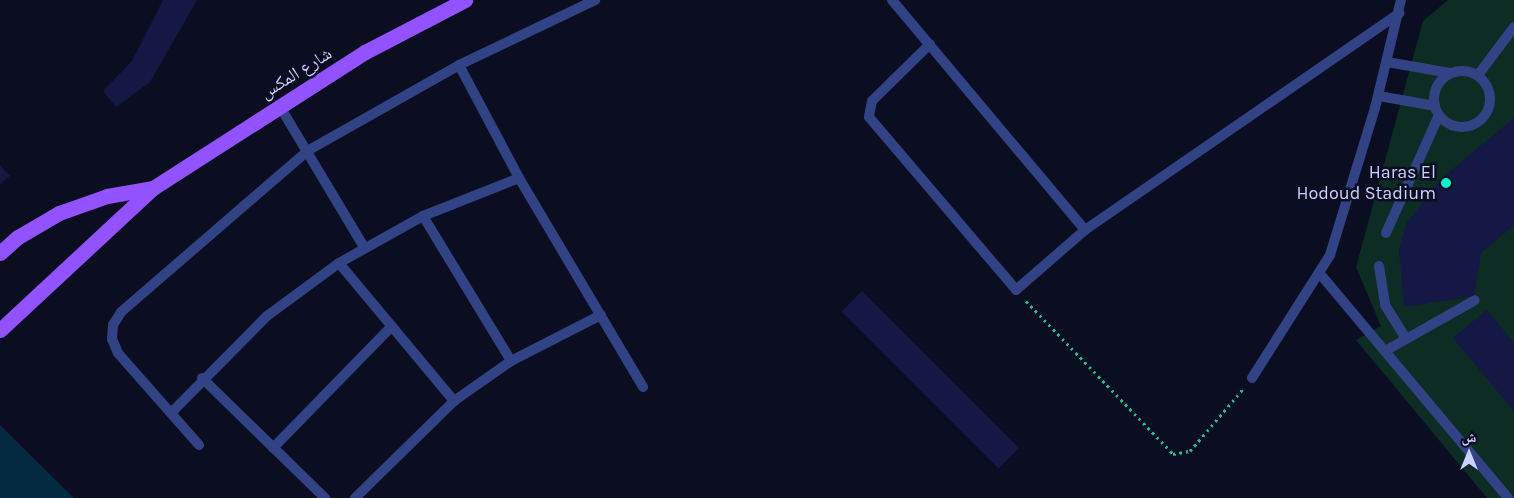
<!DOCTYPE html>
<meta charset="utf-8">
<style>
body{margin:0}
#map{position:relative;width:1514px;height:498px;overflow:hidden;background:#0b0d21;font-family:Karla,"Noto Naskh Arabic",sans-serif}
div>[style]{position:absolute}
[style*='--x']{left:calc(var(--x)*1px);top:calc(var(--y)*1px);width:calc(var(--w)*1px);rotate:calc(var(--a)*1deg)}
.green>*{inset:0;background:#0d2c23}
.water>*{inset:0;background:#042a41}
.building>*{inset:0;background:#151744;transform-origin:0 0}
.path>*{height:3px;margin-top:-1.5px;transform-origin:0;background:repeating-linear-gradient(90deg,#21bd8c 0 2.5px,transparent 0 6.5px)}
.service>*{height:10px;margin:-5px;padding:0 5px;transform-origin:5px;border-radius:5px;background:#314385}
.service>.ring{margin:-5px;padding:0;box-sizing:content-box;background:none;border:10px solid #314385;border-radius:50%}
.minor>*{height:10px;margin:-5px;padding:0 5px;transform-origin:5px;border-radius:5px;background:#314385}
.primary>*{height:15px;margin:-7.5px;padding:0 7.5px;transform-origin:7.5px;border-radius:7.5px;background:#9252ff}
.dots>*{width:14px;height:14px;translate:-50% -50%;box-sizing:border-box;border:2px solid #0b0d21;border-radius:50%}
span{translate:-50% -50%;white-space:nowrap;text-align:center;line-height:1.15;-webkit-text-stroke:5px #0b0d21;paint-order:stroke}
.street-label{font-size:18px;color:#cbd2ff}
.poi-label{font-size:18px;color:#cbd2ff}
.right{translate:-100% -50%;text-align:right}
.north{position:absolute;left:1444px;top:428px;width:50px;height:50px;-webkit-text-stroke:4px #0b0d21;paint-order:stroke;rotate:0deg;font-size:14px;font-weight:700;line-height:20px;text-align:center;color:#cbd2ff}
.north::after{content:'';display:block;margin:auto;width:18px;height:22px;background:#cbd2ff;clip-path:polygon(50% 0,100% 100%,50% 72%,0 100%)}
</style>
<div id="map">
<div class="green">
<i style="clip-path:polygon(1448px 0,1514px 0,1514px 498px,1487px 498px,1356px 340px,1381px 326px,1356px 267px,1423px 21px)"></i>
</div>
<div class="water">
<i style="clip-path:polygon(0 425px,15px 440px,74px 498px,0 498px)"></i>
</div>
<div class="building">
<i style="clip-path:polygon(163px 0,197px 0,150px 82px,116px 107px,103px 91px,132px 61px)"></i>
<i style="clip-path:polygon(1514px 118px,1514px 225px,1481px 253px,1474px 296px,1404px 307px,1399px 250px,1406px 224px,1443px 177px)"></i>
<i style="clip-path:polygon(0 165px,10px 176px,0 184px)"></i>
<i style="left:862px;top:291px;width:222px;height:29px;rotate:45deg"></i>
<i style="clip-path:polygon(1487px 310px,1514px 343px,1514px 411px,1453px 338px)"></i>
</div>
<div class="path">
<i style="--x:1026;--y:301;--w:212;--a:46.1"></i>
<i style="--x:1173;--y:454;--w:17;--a:-10"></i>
<i style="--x:1190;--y:451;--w:82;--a:-49.5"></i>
</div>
<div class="service">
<i style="--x:1387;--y:62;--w:64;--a:9.9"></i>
<i class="ring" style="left:1434px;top:71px;width:46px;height:46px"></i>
<i style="--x:1478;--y:75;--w:60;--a:-53.1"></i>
<i style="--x:1379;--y:96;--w:57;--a:10.1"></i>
<i style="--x:1386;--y:233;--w:129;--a:-65.8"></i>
<i style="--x:1379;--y:266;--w:39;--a:81"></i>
<i style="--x:1385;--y:305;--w:40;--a:58"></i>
<i style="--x:1321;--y:275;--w:291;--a:50"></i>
<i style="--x:1385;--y:351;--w:103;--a:-29.5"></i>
</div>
<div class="minor">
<i style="--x:892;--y:0;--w:300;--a:50"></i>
<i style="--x:930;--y:44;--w:81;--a:135.5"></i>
<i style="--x:872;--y:101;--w:16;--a:101"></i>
<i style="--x:869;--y:117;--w:227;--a:49.6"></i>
<i style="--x:1016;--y:290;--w:91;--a:-41"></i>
<i style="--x:1085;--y:230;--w:382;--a:-34.6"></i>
<i style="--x:459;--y:65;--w:128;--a:62"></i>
<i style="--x:519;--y:178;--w:243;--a:59.3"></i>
<i style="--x:279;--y:105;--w:165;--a:59.1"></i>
<i style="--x:423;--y:216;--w:170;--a:58.7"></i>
<i style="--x:339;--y:263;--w:180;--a:50.2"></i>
<i style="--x:202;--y:378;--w:172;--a:44.3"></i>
<i style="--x:1252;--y:378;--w:146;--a:-57.6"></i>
<i style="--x:1330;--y:255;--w:154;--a:-73"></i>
<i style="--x:1375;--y:108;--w:111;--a:-76.5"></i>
<i style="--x:171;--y:413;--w:136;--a:-45.3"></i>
<i style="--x:267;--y:316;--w:89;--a:-36.4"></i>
<i style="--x:339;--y:263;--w:96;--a:-29.2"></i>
<i style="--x:423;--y:216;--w:103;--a:-21.6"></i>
<i style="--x:199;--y:445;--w:123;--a:-131.4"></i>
<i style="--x:118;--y:353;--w:15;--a:-113"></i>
<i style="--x:112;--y:339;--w:14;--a:-86"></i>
<i style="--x:113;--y:325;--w:15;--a:-58"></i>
<i style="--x:121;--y:312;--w:248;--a:-40.8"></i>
<i style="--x:309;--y:150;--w:172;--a:-29.5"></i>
<i style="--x:459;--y:65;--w:151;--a:-25.5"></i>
<i style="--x:273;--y:448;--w:170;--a:-45.7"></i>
<i style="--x:355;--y:498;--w:139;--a:-44.4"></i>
<i style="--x:454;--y:401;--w:70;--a:-35.1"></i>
<i style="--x:511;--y:361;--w:101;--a:-27.1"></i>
</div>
<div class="primary">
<i style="--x:0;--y:253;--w:24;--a:-42"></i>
<i style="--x:18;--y:237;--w:48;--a:-30.3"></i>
<i style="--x:59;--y:213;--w:51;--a:-19.5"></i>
<i style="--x:107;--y:196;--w:47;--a:-9.9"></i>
<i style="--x:0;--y:330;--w:209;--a:-42.9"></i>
<i style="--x:153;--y:188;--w:252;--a:-32.7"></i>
<i style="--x:365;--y:52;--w:113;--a:-27.5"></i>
</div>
<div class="dots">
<i style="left:1446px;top:183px;background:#00f6d0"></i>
</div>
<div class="street-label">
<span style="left:296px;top:73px;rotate:-32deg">شارع المكس</span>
</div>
<div class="poi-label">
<span class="right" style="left:1436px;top:183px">Haras El<br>Hodoud Stadium</span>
</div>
<div class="north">ش</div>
</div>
